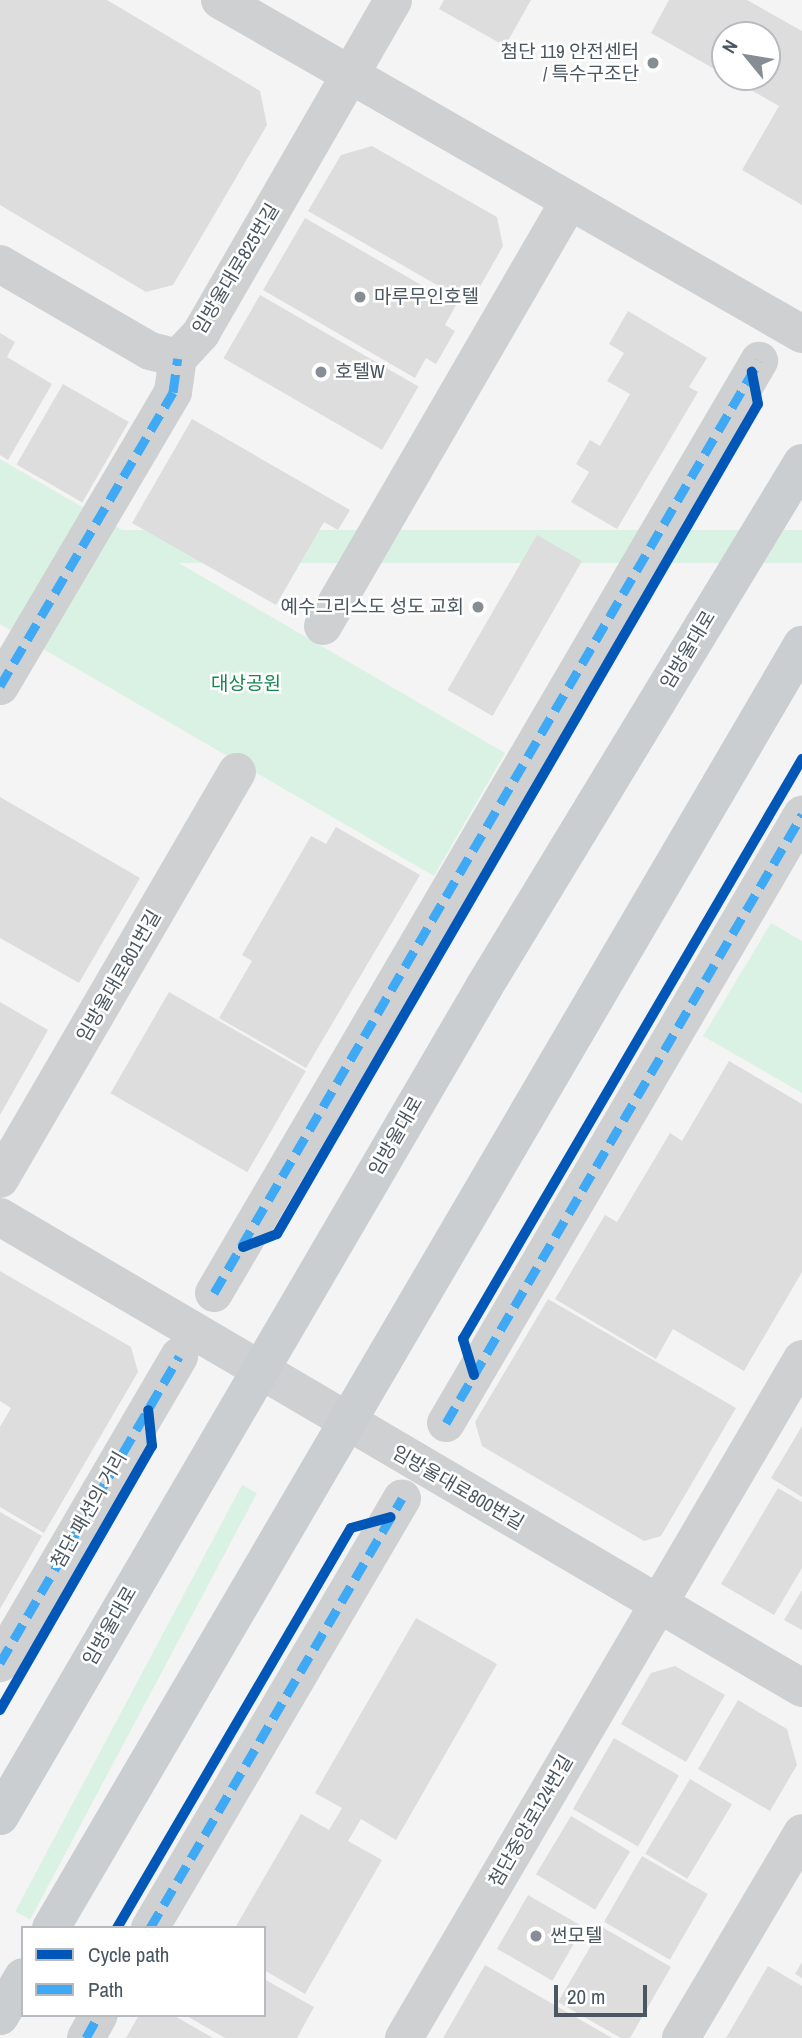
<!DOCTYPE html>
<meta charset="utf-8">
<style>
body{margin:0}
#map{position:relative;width:802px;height:2038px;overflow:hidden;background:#f4f4f4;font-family:"Archivo Narrow","Noto Sans KR",sans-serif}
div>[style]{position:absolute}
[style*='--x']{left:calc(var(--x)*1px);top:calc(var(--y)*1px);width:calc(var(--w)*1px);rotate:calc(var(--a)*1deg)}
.green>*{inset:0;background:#d9f2e3;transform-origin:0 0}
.building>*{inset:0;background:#ddddde;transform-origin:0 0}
.minor>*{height:38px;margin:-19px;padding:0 19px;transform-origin:19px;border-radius:19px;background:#ced0d2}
.major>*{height:38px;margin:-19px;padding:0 19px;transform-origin:19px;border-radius:19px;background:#caced1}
.quiet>*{height:9px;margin-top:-4.5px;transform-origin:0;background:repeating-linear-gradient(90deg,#3fa9f5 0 18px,transparent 0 27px)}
.cycleway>*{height:10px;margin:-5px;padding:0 5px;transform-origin:5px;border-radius:5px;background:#0057b8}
.dots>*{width:19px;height:19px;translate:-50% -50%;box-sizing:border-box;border:4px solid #fff;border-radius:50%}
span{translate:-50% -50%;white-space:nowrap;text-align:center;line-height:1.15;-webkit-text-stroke:5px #fff;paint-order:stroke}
.poi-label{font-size:19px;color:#4a5661}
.right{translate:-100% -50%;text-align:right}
.left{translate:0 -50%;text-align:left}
.street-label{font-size:19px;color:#4a5661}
.park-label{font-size:19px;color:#17864f}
.legend{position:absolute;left:21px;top:1926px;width:245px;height:91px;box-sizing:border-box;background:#fff;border:2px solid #b7bbc0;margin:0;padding:9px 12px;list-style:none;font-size:21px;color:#4a5661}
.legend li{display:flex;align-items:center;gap:14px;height:35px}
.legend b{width:35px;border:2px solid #b7bbc0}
.north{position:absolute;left:711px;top:21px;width:70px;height:70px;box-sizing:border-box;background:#fff;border:2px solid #b7bbc0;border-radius:50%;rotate:300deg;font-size:19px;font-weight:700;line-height:28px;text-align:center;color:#4a5661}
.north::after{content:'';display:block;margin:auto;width:24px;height:32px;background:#868d94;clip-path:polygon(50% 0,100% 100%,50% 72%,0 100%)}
.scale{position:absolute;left:554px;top:1985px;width:93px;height:32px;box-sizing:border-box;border:4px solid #4a5661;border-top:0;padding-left:9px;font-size:21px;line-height:24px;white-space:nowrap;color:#4a5661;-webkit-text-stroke:5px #fff;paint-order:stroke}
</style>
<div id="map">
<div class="green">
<i style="clip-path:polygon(0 459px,505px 753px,434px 876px,0 624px)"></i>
<i style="left:802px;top:530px;width:33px;height:833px;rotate:90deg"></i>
<i style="clip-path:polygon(771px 923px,802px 941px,802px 1093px,703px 1036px)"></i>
<i style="left:242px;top:1485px;width:17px;height:483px;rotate:28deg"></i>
</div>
<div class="building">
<i style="clip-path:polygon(0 0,107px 0,260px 91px,267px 125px,173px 285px,146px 292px,0 205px)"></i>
<i style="clip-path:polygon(444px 0,531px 0,505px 46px,439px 9px)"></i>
<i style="clip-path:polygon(669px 0,747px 0,802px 31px,802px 205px,742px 170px,779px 106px,728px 77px,767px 77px,767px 35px,725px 35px,725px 75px,651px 33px)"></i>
<i style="clip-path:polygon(372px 146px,497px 217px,503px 246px,470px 304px,308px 211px,341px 155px)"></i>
<i style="clip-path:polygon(305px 218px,456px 305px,445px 325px,455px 331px,436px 364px,426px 358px,415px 378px,263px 290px)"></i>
<i style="left:260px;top:295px;width:183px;height:73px;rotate:30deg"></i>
<i style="clip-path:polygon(628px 311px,707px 358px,689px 387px,698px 392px,617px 529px,571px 502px,589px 472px,576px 464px,590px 440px,600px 446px,630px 394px,607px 381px,624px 353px,609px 344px)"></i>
<i style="clip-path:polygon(0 333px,15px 342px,7px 357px,52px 384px,8px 460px,0 455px)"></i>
<i style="left:63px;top:384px;width:76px;height:93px;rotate:30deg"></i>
<i style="clip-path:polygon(192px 419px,350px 510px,338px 530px,324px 522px,276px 605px,132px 523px)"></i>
<i style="left:537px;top:535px;width:52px;height:179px;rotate:30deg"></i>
<i style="clip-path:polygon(0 797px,140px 878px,79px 983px,0 938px)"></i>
<i style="clip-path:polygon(336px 827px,420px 875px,306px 1068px,219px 1018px,252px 961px,242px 955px,311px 836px,326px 844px)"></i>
<i style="left:169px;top:992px;width:158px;height:117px;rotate:30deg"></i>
<i style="clip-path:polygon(0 1002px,48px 1030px,0 1115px)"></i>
<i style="clip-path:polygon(729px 1061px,802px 1104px,802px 1272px,744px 1371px,673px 1329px,656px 1359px,555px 1299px,605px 1215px,617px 1222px,670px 1133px,682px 1141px)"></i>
<i style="clip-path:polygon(0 1271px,131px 1347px,138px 1372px,44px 1533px,0 1507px,0 1427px,11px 1408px,0 1401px)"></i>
<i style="clip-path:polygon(548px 1299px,736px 1408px,661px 1536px,644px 1541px,482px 1446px,475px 1422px)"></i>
<i style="clip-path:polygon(802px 1426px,802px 1497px,771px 1478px)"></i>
<i style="clip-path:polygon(778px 1488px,802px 1502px,802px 1568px,774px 1615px,721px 1584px)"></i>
<i style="clip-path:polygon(0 1512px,42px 1536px,0 1609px)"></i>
<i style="clip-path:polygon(802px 1590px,802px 1630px,784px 1620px)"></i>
<i style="clip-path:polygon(416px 1618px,497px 1664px,396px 1840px,361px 1819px,348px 1841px,382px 1860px,305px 1994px,264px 1970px,264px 1928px,235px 1928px,301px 1814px,329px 1830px,342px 1808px,315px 1793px)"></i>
<i style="clip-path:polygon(675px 1666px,725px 1695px,686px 1762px,621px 1724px,651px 1673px)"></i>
<i style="clip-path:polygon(738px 1700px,787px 1729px,797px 1765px,770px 1811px,698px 1769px)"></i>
<i style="left:614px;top:1738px;width:75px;height:82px;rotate:30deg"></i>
<i style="left:690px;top:1779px;width:49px;height:87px;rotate:31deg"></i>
<i style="left:571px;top:1816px;width:69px;height:68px;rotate:31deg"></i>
<i style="left:642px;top:1856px;width:76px;height:76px;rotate:30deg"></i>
<i style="left:528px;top:1895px;width:64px;height:62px;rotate:30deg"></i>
<i style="clip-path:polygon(602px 1927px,671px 1967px,630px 2038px,621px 2038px,558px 2002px)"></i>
<i style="clip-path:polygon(802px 1962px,802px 1978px,795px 1974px)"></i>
<i style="clip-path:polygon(485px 1965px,612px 2038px,443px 2038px)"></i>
<i style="clip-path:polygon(768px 1966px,802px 1986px,802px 2038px,726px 2038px)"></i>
<i style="clip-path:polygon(264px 1979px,314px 2007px,297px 2038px,225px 2038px,185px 2015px,264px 2015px)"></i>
<i style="clip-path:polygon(139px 2015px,173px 2015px,213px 2038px,126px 2038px)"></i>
</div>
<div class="minor">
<i style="--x:220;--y:0;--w:671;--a:29.85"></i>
<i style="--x:0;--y:264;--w:173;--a:30.1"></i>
<i style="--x:150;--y:351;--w:29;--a:14"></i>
<i style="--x:178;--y:358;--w:34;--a:-47"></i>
<i style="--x:201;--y:333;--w:384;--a:-60"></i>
<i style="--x:323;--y:626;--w:491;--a:-59.9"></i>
<i style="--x:0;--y:686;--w:341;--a:-59.5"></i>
<i style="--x:173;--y:392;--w:34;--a:-82"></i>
<i style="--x:0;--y:1179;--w:471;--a:-59.8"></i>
<i style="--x:0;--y:1217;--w:930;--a:30.42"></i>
<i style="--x:214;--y:1293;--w:1080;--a:-59.68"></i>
<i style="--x:446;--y:1423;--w:705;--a:-59.65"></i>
<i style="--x:0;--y:1663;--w:355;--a:-59.7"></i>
<i style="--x:150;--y:1928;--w:498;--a:-59.6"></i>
<i style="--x:86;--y:2038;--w:26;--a:-61"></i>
<i style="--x:404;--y:2038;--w:787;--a:-59.62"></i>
<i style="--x:681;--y:2038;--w:238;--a:-59.4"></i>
</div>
<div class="major">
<i style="--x:0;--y:1816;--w:960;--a:-59.72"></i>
<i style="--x:484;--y:987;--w:613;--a:-58.75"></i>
<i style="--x:51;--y:1928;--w:1487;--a:-59.66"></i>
<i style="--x:0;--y:2016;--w:45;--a:-59.5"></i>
</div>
<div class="quiet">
<i style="--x:0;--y:686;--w:341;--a:-59.5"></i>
<i style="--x:173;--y:392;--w:34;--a:-82"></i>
<i style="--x:214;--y:1293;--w:1080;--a:-59.68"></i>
<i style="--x:446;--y:1423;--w:705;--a:-59.65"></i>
<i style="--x:0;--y:1663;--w:355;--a:-59.7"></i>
<i style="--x:150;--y:1928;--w:498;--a:-59.6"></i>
<i style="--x:86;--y:2038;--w:26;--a:-61"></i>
</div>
<div class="cycleway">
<i style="--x:243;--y:1247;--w:36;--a:-21"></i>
<i style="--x:277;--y:1234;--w:959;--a:-59.91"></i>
<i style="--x:758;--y:404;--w:33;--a:-101"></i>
<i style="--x:474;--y:1375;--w:38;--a:-107"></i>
<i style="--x:463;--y:1339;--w:672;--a:-59.69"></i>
<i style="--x:0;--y:1710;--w:305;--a:-60.1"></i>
<i style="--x:152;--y:1446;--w:36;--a:-96"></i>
<i style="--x:117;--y:1928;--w:463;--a:-59.7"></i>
<i style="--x:351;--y:1528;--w:41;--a:-15.4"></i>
</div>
<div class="dots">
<i style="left:653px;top:63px;background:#868d94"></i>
<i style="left:360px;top:297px;background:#868d94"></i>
<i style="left:321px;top:372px;background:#868d94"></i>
<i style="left:478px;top:607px;background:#868d94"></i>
<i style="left:536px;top:1936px;background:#868d94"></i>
</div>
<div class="poi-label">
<span class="right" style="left:639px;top:63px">첨단 119 안전센터<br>/ 특수구조단</span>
<span class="left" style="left:374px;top:297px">마루무인호텔</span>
<span class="left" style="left:335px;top:372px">호텔W</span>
<span class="right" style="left:464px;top:607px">예수그리스도 성도 교회</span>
<span class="left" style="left:550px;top:1936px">썬모텔</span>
</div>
<div class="street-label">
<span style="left:236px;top:269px;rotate:-59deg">임방울대로825번길</span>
<span style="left:688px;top:650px;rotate:-59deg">임방울대로</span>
<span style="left:119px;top:976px;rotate:-60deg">임방울대로801번길</span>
<span style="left:396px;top:1136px;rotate:-60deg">임방울대로</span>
<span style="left:458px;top:1488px;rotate:30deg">임방울대로800번길</span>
<span style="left:89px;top:1510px;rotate:-60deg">첨단 패션의 거리</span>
<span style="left:110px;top:1626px;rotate:-60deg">임방울대로</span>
<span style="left:531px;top:1821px;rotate:-60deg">첨단중앙로124번길</span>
</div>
<div class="park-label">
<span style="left:246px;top:684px">대상공원</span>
</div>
<ul class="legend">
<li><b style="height:9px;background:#0057b8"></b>Cycle path</li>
<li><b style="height:9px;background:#3fa9f5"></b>Path</li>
</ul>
<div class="north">N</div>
<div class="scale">20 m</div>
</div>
